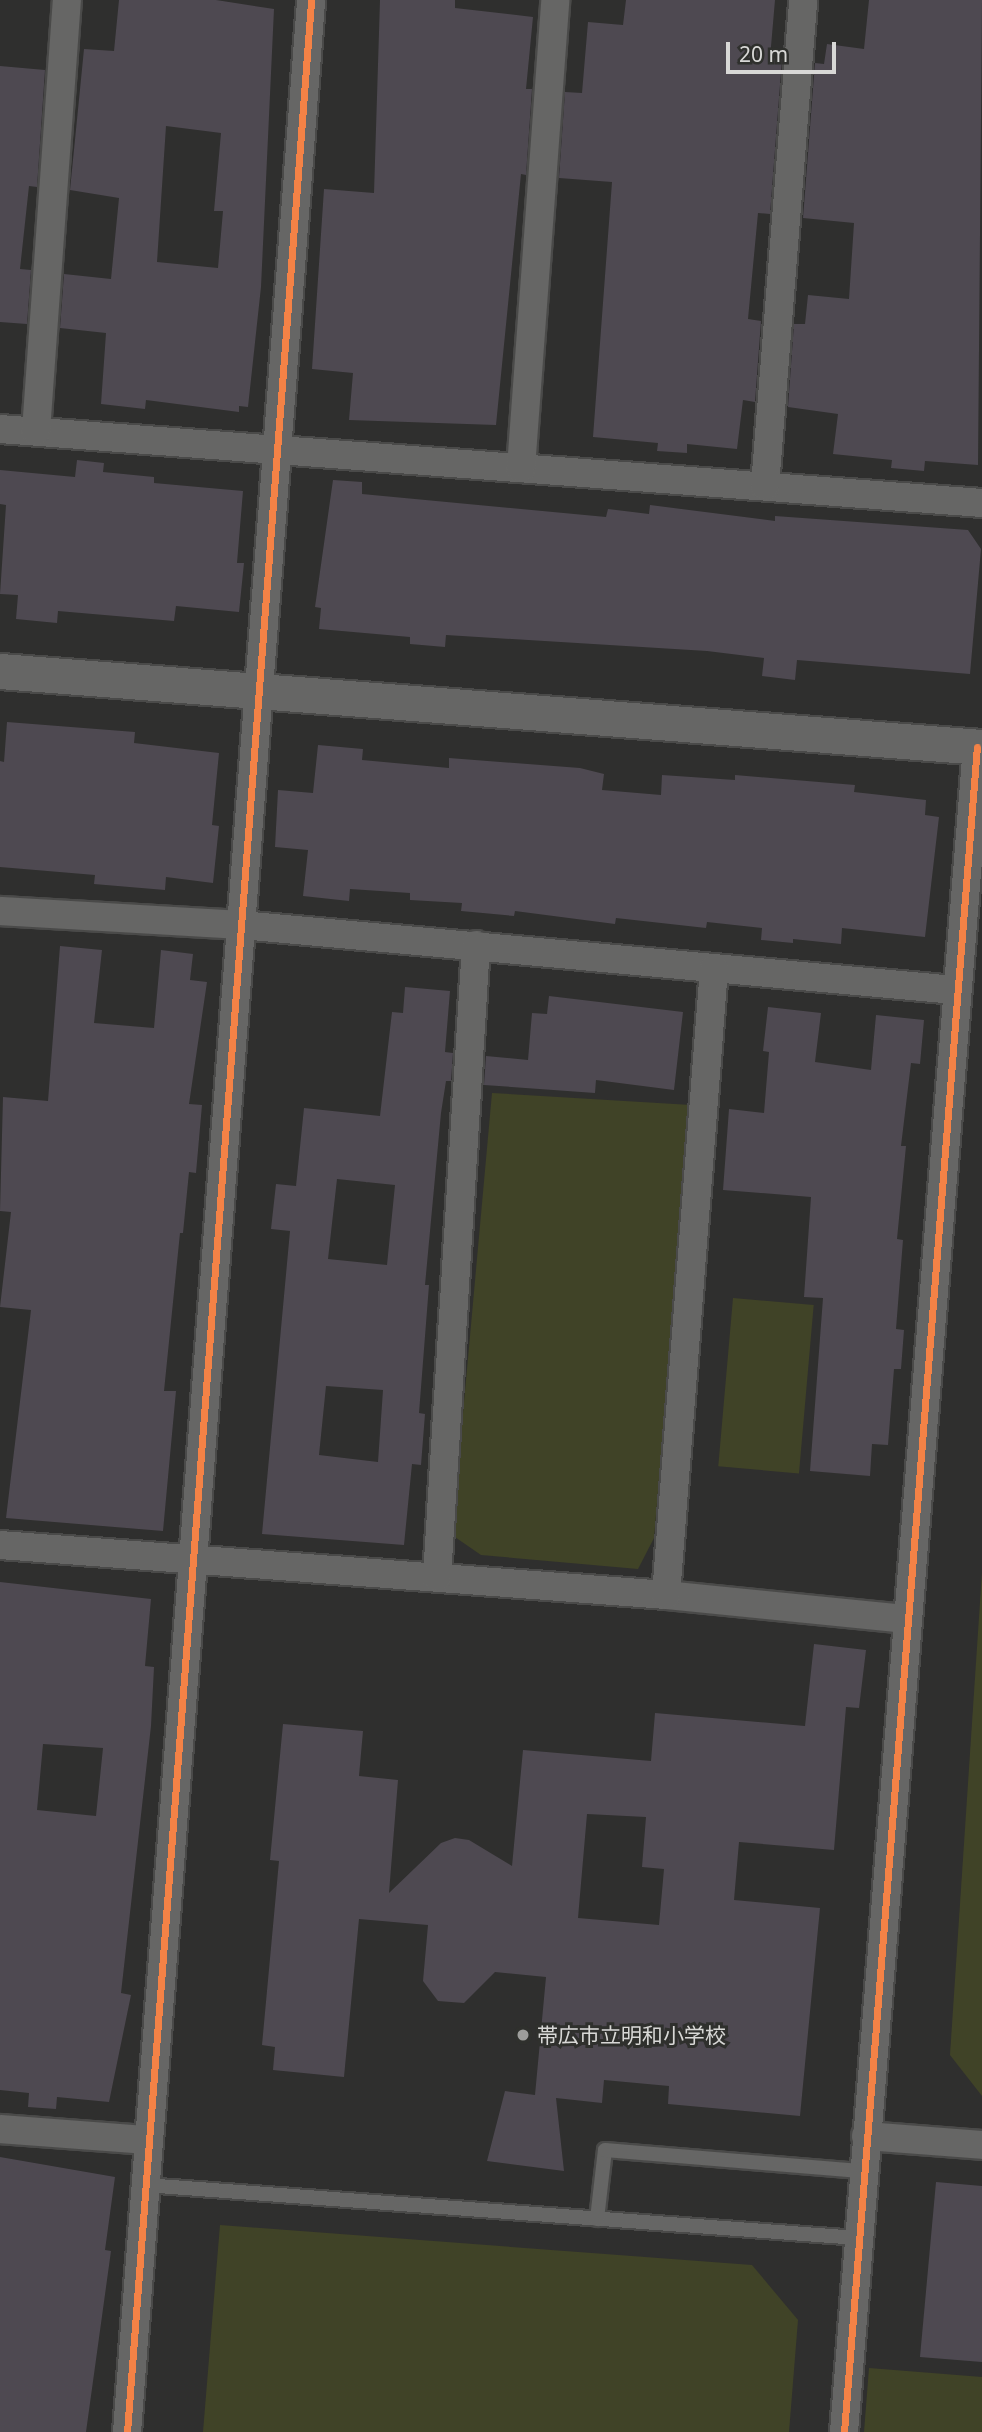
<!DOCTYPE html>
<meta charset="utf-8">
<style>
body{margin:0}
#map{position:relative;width:982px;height:2432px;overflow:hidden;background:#2f2f2e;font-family:"Noto Sans","Noto Sans JP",sans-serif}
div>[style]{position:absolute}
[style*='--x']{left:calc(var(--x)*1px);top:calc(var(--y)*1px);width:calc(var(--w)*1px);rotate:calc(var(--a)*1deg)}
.green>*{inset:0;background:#404327;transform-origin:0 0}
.building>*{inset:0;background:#4e4951}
.roads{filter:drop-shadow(2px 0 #4a4a49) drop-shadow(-2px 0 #4a4a49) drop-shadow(0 2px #4a4a49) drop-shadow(0 -2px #4a4a49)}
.service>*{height:14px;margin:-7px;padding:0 7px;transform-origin:7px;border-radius:7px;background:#666665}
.minor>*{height:28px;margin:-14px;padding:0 14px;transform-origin:14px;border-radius:14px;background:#666665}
.tertiary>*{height:35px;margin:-17.5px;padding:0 17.5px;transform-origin:17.5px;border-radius:17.5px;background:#666665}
.cycleway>*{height:7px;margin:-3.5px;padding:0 3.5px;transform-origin:3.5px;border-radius:3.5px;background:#f48246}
.dots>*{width:19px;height:19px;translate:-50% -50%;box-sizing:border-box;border:4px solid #2f302d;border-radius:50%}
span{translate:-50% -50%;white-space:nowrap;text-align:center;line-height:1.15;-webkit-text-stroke:6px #2f302d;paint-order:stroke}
.poi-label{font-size:21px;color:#d8d8d6}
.left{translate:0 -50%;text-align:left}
.scale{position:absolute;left:726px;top:42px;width:110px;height:32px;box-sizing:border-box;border:4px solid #d8d8d6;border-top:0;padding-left:9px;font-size:21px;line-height:24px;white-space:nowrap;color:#d8d8d6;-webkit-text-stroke:5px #2f302d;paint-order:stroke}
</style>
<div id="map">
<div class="green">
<i style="clip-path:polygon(492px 1093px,691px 1105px,654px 1538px,638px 1569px,481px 1555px,452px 1535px)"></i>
<i style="left:733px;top:1298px;width:81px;height:169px;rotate:5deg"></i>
<i style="clip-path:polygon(982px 1572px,982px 2096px,950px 2055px)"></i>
<i style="clip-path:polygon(220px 2225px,752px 2265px,798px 2320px,789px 2432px,203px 2432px)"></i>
<i style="clip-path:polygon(869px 2368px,982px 2377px,982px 2432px,864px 2432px)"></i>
</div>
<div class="building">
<i style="clip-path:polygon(evenodd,119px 0,216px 0,274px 9px,261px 287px,248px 407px,239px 406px,239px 412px,146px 400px,145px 409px,101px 404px,106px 333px,60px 328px,64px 274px,111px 279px,119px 198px,70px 190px,84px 49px,114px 51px,119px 0,166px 126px,221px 133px,214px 211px,223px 211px,218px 268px,157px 262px,166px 126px)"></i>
<i style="clip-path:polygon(380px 0,455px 0,455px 8px,533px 17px,526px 89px,532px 89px,526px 175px,521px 174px,496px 425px,349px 420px,353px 373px,312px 369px,324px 189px,374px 193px)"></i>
<i style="clip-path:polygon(626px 0,775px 0,770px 58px,782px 59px,770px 214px,758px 213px,748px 319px,761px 321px,755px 402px,743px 400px,737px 449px,687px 444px,687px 453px,657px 451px,658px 443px,593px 437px,612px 182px,559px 178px,565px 92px,582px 93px,588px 22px,623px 25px)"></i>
<i style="clip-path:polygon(869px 0,982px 0,978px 465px,925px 461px,924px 471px,891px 468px,892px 460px,833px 454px,838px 414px,788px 407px,794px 324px,805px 324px,808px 295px,849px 299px,854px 223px,803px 218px,815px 63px,824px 64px,827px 44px,864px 49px)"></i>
<i style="clip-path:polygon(0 66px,45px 70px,37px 187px,29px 186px,20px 269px,31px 270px,27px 324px,0 322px)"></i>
<i style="clip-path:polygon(77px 460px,104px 463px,103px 472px,154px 477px,154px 483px,243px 491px,237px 563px,244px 563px,239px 612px,176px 606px,174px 621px,58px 611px,57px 623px,16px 619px,18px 595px,0 594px,6px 505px,0 504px,0 470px,75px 477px)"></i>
<i style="clip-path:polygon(333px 480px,362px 482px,362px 494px,606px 517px,608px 509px,649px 514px,650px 505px,775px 521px,775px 516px,968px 530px,981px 549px,970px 674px,797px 660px,795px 680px,762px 676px,764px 658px,707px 651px,446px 635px,445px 647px,410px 644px,410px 637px,319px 629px,321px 608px,315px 607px)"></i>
<i style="clip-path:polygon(7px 722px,135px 732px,134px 743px,219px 753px,212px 825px,219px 826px,213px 883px,166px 877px,165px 890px,94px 884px,95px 875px,0 867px,0 761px,4px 762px)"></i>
<i style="clip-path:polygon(318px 745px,363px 749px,362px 760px,449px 768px,449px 758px,580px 768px,604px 774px,602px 790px,661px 795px,662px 775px,735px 780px,735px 775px,855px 785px,854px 792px,926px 800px,925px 815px,939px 817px,925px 937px,842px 928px,841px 944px,793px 939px,793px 943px,761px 940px,762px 928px,707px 922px,706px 928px,616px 918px,615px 924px,515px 911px,514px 916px,461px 911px,462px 903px,410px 900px,410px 893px,350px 889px,349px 901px,303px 896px,308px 850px,275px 847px,278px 790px,313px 793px)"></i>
<i style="clip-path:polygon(60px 946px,102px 950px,94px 1023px,154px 1028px,161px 950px,193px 954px,190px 980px,207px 982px,189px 1104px,202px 1105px,196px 1173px,189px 1172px,183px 1233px,180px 1233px,164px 1391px,176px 1391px,163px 1531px,6px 1518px,31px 1310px,0 1307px,11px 1212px,0 1211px,3px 1097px,48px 1101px)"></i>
<i style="clip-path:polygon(evenodd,405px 987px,450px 991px,445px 1052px,453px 1053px,451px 1081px,446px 1081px,441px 1113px,425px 1285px,429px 1285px,419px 1413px,425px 1414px,421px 1465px,412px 1464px,404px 1545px,262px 1534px,290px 1231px,271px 1229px,276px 1184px,296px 1186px,304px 1108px,380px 1116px,392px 1012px,403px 1013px,405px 987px,337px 1179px,395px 1185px,387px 1265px,328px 1259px,337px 1179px,405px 987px,326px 1386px,383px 1390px,378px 1462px,319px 1455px,326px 1386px)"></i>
<i style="clip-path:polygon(549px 996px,683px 1012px,674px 1090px,596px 1080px,595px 1093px,484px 1085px,486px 1056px,528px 1060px,532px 1013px,547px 1014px)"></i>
<i style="clip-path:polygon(768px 1007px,821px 1013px,815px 1062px,871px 1070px,876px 1015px,924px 1020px,920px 1064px,911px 1063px,901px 1146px,906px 1146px,897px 1239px,903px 1240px,896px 1329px,904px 1330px,901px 1369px,894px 1369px,888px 1445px,872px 1444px,870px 1476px,810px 1471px,823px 1298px,804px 1297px,811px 1197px,723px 1190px,729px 1109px,764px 1113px,769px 1052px,763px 1051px)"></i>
<i style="clip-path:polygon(evenodd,0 1582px,151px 1599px,145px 1666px,154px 1667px,151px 1726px,121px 1993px,131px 1995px,109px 2102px,57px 2097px,56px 2109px,28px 2107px,29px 2093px,0 2090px,0 1582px,43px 1744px,103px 1748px,96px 1816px,37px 1810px,43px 1744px)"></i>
<i style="clip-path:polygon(evenodd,814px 1644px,866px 1650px,859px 1708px,846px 1707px,834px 1850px,739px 1842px,734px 1900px,820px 1908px,800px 2116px,668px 2104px,669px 2086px,604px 2080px,602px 2103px,556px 2098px,564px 2171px,487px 2161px,505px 2091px,535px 2095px,546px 1977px,495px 1972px,464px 2003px,438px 2001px,423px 1981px,428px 1925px,359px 1919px,344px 2077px,273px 2070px,275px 2047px,262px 2045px,279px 1861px,270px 1860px,283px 1724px,363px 1731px,359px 1776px,398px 1780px,389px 1893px,441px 1843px,455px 1838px,469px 1840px,512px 1866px,523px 1750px,651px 1761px,655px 1713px,805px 1726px,814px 1644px,587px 1814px,646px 1817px,642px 1867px,664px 1869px,659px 1925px,578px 1918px,587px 1814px)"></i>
<i style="clip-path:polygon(0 2157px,115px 2177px,105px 2250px,111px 2251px,86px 2432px,0 2432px)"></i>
<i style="clip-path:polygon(936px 2182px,982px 2186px,982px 2362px,920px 2357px)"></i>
</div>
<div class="roads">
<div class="service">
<i style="--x:145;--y:2185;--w:715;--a:4.25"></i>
<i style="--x:597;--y:2219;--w:69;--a:-83.4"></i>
<i style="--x:605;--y:2150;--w:259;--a:4.7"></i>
</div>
<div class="minor">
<i style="--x:0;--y:429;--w:985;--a:4.31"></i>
<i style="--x:36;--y:431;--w:432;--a:-85.9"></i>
<i style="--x:521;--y:468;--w:469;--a:-85.8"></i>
<i style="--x:765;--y:486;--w:487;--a:-85.5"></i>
<i style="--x:0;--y:911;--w:241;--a:3.3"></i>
<i style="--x:241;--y:925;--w:717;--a:5.2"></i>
<i style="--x:0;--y:1545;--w:668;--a:4.29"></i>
<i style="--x:666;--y:1595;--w:241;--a:5.7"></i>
<i style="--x:437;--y:1577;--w:633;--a:-86.47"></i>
<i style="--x:666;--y:1595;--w:628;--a:-85.62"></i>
<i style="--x:0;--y:2129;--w:148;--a:4.3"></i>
<i style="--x:866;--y:2136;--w:116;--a:4.4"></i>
<i style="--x:127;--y:2432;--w:2439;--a:-85.67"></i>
<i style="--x:844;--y:2432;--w:1690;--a:-85.49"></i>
</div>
<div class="tertiary">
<i style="--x:0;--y:671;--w:985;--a:4.43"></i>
</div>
</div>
<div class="cycleway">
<i style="--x:127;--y:2432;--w:2439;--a:-85.67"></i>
<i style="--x:844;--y:2432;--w:1690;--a:-85.49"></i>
</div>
<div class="dots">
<i style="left:523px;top:2035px;background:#9d9d9b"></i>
</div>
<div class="poi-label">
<span class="left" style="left:537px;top:2035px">帯広市立明和小学校</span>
</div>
<div class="scale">20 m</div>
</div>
